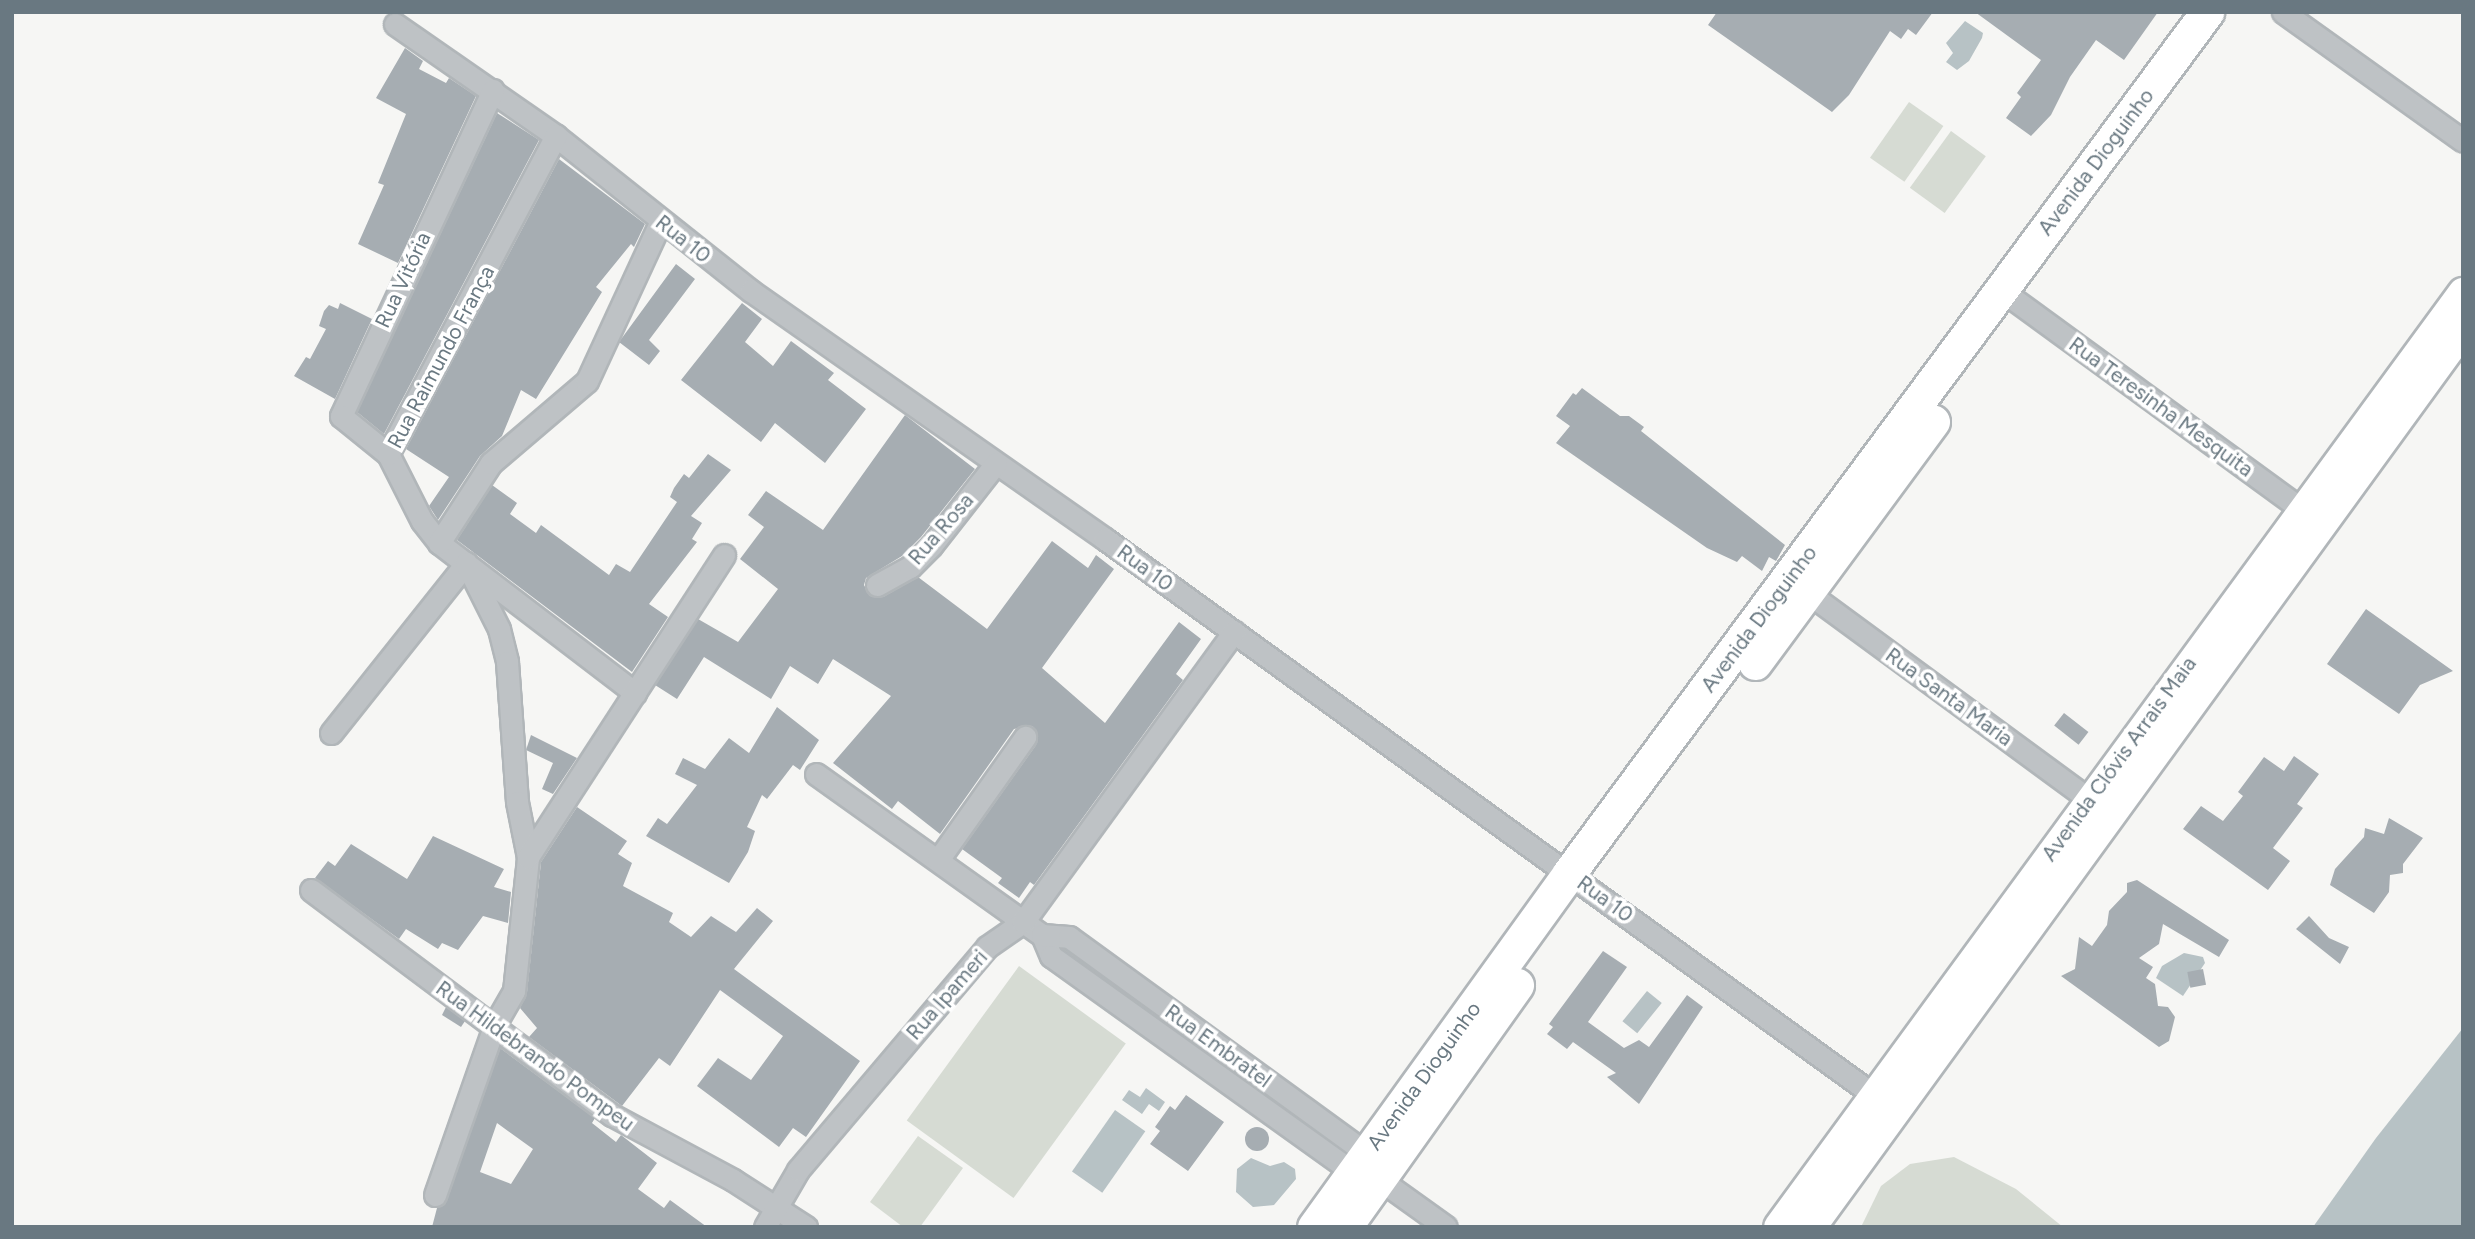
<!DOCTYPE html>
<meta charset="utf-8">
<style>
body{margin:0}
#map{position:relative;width:2475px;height:1239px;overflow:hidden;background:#f6f6f4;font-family:Figtree,sans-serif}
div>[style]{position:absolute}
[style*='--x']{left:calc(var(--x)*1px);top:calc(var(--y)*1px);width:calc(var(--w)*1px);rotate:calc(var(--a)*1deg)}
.green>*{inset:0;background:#d6dbd3;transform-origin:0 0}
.water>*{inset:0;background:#b7c2c5;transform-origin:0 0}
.building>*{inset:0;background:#a6adb2;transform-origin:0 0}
.round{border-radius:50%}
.roads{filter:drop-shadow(2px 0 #b1b6b9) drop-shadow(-2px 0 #b1b6b9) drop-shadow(0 2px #b1b6b9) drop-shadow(0 -2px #b1b6b9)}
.street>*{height:21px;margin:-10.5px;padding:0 10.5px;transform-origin:10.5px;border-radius:10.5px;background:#bec2c5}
.secondary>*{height:30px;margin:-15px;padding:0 15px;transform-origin:15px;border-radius:15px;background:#fff}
.primary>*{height:33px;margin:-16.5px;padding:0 16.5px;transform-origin:16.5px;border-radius:16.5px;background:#fff}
span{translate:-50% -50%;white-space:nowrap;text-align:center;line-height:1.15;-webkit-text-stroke:7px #fff;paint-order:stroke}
.street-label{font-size:21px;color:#697881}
.frame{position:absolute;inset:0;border:14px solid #697881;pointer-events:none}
</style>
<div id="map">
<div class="green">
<i style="left:1909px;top:102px;width:42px;height:68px;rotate:35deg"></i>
<i style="left:1951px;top:131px;width:43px;height:70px;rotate:36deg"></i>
<i style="left:1019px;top:966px;width:132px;height:191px;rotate:36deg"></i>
<i style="clip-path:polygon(918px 1136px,963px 1168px,920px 1227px,903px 1227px,870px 1202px)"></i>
<i style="clip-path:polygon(1954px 1157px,2016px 1189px,2063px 1227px,1861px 1227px,1881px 1186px,1910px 1164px)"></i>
</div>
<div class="water">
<i style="clip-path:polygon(1965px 21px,1983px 33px,1982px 38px,1969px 61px,1957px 70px,1946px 62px,1953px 53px,1946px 43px)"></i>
<i style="clip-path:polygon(2184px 953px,2203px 957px,2205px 963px,2183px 996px,2156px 978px,2162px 966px)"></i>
<i style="left:1647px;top:991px;width:19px;height:39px;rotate:39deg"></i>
<i style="clip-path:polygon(2463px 1028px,2463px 1227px,2313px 1227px,2376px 1138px)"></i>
<i style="clip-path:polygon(1146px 1088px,1165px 1102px,1159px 1111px,1149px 1104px,1142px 1114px,1122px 1100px,1129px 1090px,1140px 1097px)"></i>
<i style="left:1115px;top:1110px;width:37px;height:75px;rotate:35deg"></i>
<i style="clip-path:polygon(1251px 1158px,1270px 1166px,1284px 1162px,1295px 1169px,1296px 1179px,1274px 1205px,1253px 1207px,1236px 1192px,1237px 1169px)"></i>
</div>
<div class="building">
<i style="clip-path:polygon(1717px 12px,1933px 12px,1916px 35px,1908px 29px,1901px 39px,1890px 31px,1849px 95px,1832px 112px,1708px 25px)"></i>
<i style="clip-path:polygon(1975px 12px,2158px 12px,2124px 60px,2096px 40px,2070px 77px,2051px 115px,2031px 136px,2006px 118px,2021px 97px,2017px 93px,2041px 60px)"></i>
<i style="clip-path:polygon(405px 48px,423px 61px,419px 69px,446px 83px,449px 78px,476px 96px,398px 263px,358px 244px,384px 185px,378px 183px,406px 114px,376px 98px)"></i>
<i style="clip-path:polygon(497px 113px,539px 140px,384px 434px,357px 412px)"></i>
<i style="clip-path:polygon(559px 159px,645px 224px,634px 247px,631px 244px,596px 287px,602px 292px,536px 399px,521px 390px,502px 436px,480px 456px,438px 520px,429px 506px,449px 477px,406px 449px)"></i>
<i style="clip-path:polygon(676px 264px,695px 279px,649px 340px,660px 351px,649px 365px,619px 342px)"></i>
<i style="clip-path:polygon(340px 303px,372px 319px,335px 399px,294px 376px,306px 357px,310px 359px,326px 329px,319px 326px,324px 311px,329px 305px,338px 309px)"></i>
<i style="clip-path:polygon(742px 303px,762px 319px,745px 342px,773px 366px,791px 341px,834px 373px,828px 380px,866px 409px,825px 463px,775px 423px,761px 442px,681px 380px)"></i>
<i style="clip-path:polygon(1582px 388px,1620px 416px,1629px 416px,1644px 427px,1641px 431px,1785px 545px,1776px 561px,1769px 557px,1762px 571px,1742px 556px,1737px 562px,1707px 548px,1556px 443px,1570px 426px,1556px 416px,1573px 393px,1576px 395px)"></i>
<i style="clip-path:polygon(905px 415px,975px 469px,921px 537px,902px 556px,866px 578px,864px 585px,870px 596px,883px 597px,918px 577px,987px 629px,1052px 541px,1088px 568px,1096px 555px,1114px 569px,1042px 668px,1105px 723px,1179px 622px,1201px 639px,1176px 674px,1183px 680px,1034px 885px,1030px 882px,1019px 898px,998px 883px,1002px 878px,962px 849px,1036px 745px,1037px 732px,1032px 726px,1014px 729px,940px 834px,898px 801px,892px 809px,833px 763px,891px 696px,833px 659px,818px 684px,790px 666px,771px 699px,704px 657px,677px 699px,655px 685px,698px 619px,738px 642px,778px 589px,740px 559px,764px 527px,748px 515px,766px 491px,823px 530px)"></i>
<i style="clip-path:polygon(708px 454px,731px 470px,691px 516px,702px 523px,692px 539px,697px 542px,649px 604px,668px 617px,632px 672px,457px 540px,492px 485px,517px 503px,510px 514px,536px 533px,541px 525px,609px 575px,616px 564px,630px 572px,677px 502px,670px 497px,674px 488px,684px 474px,689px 478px)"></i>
<i style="clip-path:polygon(2366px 609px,2453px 671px,2420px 685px,2399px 714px,2327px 664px)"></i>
<i style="clip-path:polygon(777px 707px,819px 740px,800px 770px,793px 765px,767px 799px,762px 795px,747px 827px,755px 831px,748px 852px,729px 883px,646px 836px,658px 818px,667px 824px,697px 785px,675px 774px,683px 758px,705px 769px,729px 738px,749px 753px)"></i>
<i style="left:2064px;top:713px;width:31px;height:16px;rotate:38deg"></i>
<i style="clip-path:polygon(531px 735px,577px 758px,553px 794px,542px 789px,553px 763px,526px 750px)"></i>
<i style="clip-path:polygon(2294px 756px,2319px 774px,2297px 804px,2303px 808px,2273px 848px,2290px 861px,2268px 890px,2183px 829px,2201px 806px,2223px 821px,2243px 796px,2238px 792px,2264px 757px,2284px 771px)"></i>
<i style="clip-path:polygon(577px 807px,627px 841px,618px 854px,632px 863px,623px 886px,673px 913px,669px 922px,691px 937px,711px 916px,736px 932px,757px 908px,773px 921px,734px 969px,860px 1061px,806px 1137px,793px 1128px,779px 1147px,697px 1086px,718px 1058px,751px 1080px,783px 1036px,720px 990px,670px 1066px,659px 1058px,622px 1106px,529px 1037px,537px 1028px,520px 1008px,527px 992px,541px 862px)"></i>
<i style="clip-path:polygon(2389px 818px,2423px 838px,2403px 864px,2403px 873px,2390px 875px,2389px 892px,2374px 913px,2330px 885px,2335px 869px,2364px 837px,2365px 828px,2384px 834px)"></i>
<i style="clip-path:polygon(433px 836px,504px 869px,494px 887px,511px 892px,508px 923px,483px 916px,458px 950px,442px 943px,438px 949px,406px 929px,399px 939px,315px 878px,328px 861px,335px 866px,351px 844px,407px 879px)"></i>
<i style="clip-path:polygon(2137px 880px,2229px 940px,2219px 957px,2163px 924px,2159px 944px,2139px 958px,2153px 967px,2146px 978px,2155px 984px,2158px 1006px,2168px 1007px,2175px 1017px,2169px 1041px,2159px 1047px,2061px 976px,2075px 969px,2079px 937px,2092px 946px,2107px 925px,2109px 911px,2127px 892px,2127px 883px)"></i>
<i style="clip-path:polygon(2309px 916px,2329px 938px,2349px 947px,2340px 964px,2296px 929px)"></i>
<i style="clip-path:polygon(1603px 951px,1627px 967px,1588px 1022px,1624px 1048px,1639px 1040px,1649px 1047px,1687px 995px,1703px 1007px,1639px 1104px,1607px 1077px,1616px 1073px,1573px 1042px,1567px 1049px,1547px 1034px,1553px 1027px,1549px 1024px)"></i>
<i style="left:2203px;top:969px;width:16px;height:16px;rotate:79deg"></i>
<i style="clip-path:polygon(446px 1007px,465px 1021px,461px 1027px,442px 1015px)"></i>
<i style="clip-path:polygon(evenodd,500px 1048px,595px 1118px,592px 1123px,616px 1142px,621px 1135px,657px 1163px,638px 1189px,664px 1208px,670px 1200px,707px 1227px,432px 1227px,437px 1208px,447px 1199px,500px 1048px,497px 1123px,533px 1149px,511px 1184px,480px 1172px,497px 1123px)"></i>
<i style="clip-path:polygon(1186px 1095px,1224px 1122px,1188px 1171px,1150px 1144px,1160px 1131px,1155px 1127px,1170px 1106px,1175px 1110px)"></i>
<i class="round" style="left:1245px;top:1127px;width:24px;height:24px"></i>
</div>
<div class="roads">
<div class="street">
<i style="--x:2283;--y:12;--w:221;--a:35.6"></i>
<i style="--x:395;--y:24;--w:196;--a:34.8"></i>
<i style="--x:556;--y:136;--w:249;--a:38.5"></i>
<i style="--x:751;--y:291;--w:432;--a:35"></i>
<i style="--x:1105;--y:539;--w:963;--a:35.87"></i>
<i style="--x:493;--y:90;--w:360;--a:115"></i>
<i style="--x:341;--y:416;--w:60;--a:39"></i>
<i style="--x:388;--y:454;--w:75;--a:63.1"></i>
<i style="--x:422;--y:521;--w:28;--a:52"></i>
<i style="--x:439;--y:543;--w:247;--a:37.4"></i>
<i style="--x:2001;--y:290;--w:387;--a:36.1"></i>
<i style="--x:388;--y:454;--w:360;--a:-62.2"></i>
<i style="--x:439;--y:543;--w:95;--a:-57"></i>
<i style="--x:491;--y:463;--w:126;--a:-40.5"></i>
<i style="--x:587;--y:381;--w:174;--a:-65.2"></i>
<i style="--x:877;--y:585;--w:38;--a:-29"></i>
<i style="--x:910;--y:567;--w:30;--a:-45"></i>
<i style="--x:931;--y:546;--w:105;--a:-51.9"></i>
<i style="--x:1800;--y:587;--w:373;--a:36.3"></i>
<i style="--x:331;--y:733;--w:217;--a:-51.5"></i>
<i style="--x:466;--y:563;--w:74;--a:63.4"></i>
<i style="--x:499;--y:629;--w:34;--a:76"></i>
<i style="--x:507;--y:662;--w:140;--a:85.9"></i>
<i style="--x:517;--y:802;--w:56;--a:78.7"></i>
<i style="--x:816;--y:774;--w:277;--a:35.5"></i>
<i style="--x:1042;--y:935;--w:23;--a:67"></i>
<i style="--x:1051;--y:956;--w:373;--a:35.6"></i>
<i style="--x:1354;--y:1173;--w:26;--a:13"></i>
<i style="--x:1379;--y:1179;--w:82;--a:35.6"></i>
<i style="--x:938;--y:860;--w:151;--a:-54.7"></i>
<i style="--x:311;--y:890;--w:376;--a:36.8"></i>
<i style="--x:612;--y:1115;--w:137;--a:28.2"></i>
<i style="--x:733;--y:1180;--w:87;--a:32.8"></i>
<i style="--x:1042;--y:935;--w:27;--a:4"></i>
<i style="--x:1069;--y:937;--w:369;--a:36"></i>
<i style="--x:1368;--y:1154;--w:11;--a:63"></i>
<i style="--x:435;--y:1195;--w:181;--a:-70.7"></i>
<i style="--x:495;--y:1024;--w:38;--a:-60"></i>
<i style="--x:514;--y:991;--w:135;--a:-84"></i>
<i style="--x:528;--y:857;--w:360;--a:-57"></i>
<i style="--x:765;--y:1227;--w:66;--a:-59.9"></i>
<i style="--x:798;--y:1170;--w:292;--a:-49.7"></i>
<i style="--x:987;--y:947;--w:44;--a:-34.8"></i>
<i style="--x:1023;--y:922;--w:359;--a:-54"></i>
</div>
<div class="secondary">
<i style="--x:1779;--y:1227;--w:1158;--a:-53.78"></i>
<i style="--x:1811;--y:1227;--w:1109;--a:-53.99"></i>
</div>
<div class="primary">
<i style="--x:1755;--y:663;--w:300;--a:-53.6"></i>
<i style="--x:1314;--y:1227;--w:436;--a:-54.2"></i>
<i style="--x:1569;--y:873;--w:1072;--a:-53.46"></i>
<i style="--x:1345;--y:1227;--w:297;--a:-54.6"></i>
</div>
</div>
<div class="street-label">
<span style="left:2096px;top:162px;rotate:-53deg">Avenida Dioguinho</span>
<span style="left:683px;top:239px;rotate:38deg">Rua 10</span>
<span style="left:403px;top:280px;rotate:-65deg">Rua Vitória</span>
<span style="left:441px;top:357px;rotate:-62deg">Rua Raimundo França</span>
<span style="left:2161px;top:407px;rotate:36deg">Rua Teresinha Mesquita</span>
<span style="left:941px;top:529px;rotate:-49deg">Rua Rosa</span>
<span style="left:1145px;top:568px;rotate:36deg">Rua 10</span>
<span style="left:1759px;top:619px;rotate:-53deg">Avenida Dioguinho</span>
<span style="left:1949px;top:697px;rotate:36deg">Rua Santa Maria</span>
<span style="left:2119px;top:759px;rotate:-54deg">Avenida Clóvis Arrais Maia</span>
<span style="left:1605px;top:899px;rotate:36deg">Rua 10</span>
<span style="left:947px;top:995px;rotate:-49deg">Rua Ipameri</span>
<span style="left:1218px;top:1046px;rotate:36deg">Rua Embratel</span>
<span style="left:535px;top:1056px;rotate:36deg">Rua Hildebrando Pompeu</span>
<span style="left:1424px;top:1076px;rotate:-54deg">Avenida Dioguinho</span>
</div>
<div class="frame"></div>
</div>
